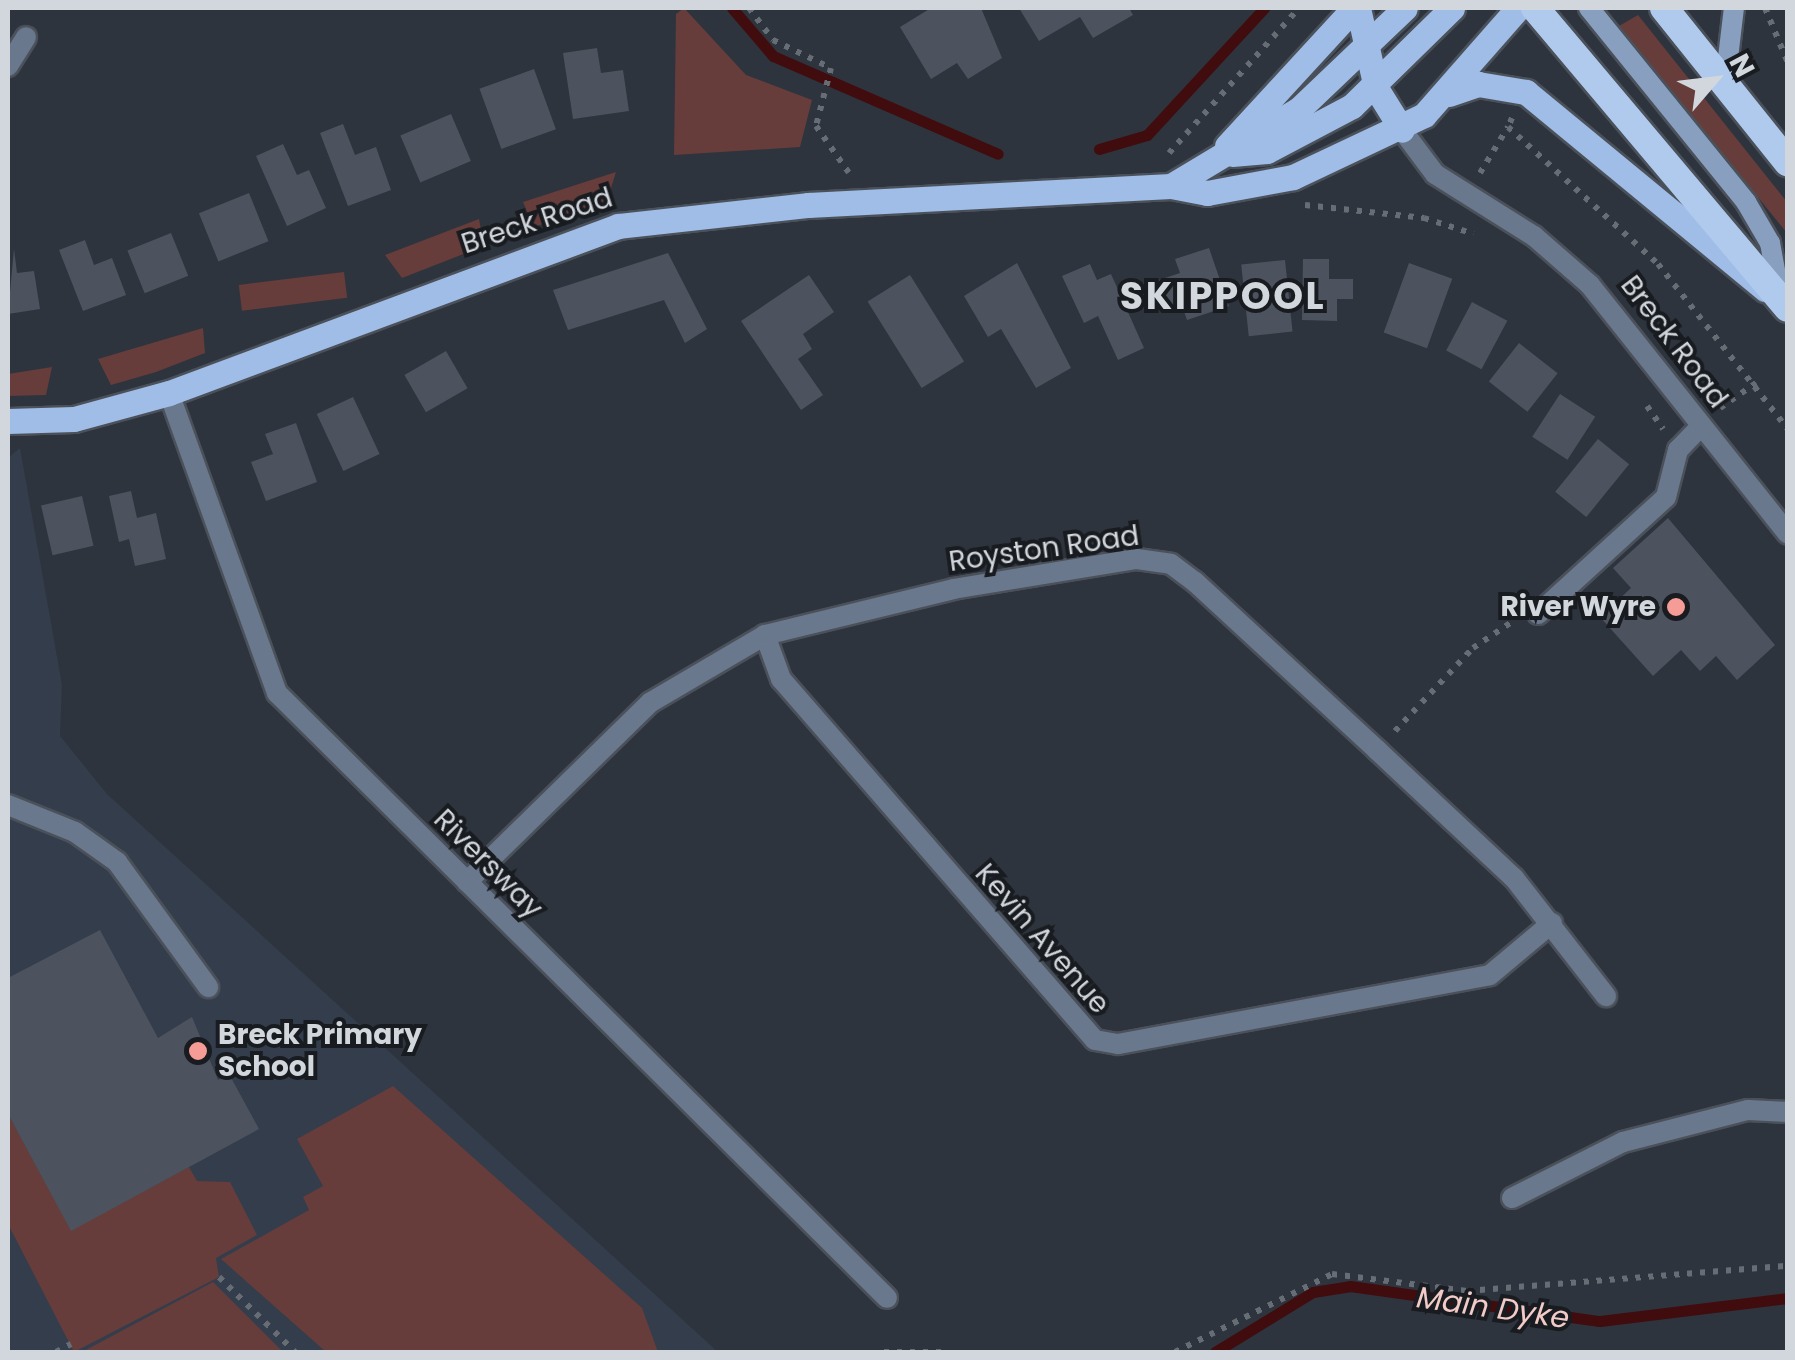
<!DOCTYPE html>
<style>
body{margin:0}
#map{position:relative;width:1795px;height:1360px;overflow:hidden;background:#2d343d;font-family:Poppins,sans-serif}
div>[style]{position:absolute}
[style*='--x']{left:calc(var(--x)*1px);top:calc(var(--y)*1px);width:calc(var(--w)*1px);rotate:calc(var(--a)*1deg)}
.built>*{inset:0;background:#333d4c}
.green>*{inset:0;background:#663d3b;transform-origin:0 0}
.stream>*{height:11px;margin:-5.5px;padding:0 5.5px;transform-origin:5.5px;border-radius:5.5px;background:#410c0e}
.building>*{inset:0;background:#4c535e;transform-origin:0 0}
.path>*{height:6px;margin-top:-3px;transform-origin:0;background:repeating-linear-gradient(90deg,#676d75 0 5px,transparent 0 13px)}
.roads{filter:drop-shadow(2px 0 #4b515a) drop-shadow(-2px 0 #4b515a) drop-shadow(0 2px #4b515a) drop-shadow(0 -2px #4b515a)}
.service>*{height:20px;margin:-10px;padding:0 10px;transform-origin:10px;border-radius:10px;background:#6a788d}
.minor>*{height:20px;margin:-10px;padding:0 10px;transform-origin:10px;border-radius:10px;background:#6a788d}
.secondary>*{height:20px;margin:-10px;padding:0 10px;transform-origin:10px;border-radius:10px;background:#889fc0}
.primary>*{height:25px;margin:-12.5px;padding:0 12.5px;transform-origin:12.5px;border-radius:12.5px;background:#9fbde7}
.trunk>*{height:28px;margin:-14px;padding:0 14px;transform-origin:14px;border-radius:14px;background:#b0caee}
.dots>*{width:28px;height:28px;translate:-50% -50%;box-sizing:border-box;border:5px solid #181b1f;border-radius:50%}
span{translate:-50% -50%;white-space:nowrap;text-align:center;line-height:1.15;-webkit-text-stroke:8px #181b1f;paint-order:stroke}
.street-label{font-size:28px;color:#d2d7dd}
.poi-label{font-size:28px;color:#d2d7dd;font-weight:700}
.right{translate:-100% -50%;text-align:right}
.left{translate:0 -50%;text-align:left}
.water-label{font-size:30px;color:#f2cbc8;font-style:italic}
.district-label{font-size:38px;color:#d2d7dd;font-weight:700;letter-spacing:2.5px}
.frame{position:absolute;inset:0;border:10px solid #d2d7dd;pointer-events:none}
.north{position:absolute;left:1665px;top:30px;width:100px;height:100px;-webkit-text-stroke:8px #181b1f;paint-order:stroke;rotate:62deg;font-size:28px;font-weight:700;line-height:40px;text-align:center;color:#d2d7dd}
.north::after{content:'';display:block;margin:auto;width:35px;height:45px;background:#d2d7dd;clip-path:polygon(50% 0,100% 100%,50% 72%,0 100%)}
</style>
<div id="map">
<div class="built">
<i style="clip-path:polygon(20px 448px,62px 685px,60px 736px,107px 794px,718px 1352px,8px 1352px,8px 458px)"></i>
</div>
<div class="green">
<i style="clip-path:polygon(684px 8px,746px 75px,812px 100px,800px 147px,674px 155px,676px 14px)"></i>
<i style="clip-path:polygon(1638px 15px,1787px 202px,1787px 233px,1619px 26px)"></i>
<i style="clip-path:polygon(616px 172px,607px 201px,534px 227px,523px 202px)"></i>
<i style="clip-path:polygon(479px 219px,484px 246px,402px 278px,385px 255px)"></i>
<i style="left:344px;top:272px;width:26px;height:106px;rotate:83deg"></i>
<i style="clip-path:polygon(203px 328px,205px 353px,156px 372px,111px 385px,98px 359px)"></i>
<i style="clip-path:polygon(52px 367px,46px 395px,8px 396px,8px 374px)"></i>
<i style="clip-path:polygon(393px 1086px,642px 1308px,658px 1352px,326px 1352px,221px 1259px,309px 1210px,303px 1197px,323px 1186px,297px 1139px)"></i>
<i style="clip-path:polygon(8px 1114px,71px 1230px,189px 1167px,197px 1181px,230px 1182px,257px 1235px,216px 1258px,219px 1277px,74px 1352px,8px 1224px)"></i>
<i style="clip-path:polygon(213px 1282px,283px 1352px,82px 1352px)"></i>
</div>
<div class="stream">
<i style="--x:732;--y:8;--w:63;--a:49.5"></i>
<i style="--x:773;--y:56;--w:245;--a:23.5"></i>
<i style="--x:1099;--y:149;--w:50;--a:-16.3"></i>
<i style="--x:1147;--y:135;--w:173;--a:-47.3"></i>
<i style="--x:1215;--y:1352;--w:115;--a:-31.5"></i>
<i style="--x:1313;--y:1292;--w:37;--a:-9"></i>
<i style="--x:1350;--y:1286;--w:252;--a:8"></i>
<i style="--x:1600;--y:1321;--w:189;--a:-7"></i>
</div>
<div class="building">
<i style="clip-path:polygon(931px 8px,981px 8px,1002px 58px,968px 79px,957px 63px,931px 79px,900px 27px)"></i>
<i style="clip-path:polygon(1019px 8px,1129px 8px,1133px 15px,1093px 38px,1080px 17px,1039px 41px)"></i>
<i style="clip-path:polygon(597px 48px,601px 73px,623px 70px,629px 111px,573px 119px,563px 53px)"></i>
<i style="left:534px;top:69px;width:64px;height:58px;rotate:70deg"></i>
<i style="left:451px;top:114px;width:51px;height:55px;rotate:67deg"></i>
<i style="clip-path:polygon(343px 124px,355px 155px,376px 147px,391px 190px,348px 206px,320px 133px)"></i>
<i style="clip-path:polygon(283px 144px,297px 175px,309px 170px,326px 208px,287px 226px,256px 156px)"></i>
<i style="left:249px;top:193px;width:52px;height:54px;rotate:68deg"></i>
<i style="left:171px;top:233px;width:46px;height:47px;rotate:68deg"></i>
<i style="clip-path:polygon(85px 240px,94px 265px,112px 258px,126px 295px,83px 311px,59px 250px)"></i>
<i style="clip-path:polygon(1209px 248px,1229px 306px,1187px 320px,1182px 306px,1169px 311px,1159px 280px,1180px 273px,1175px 259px)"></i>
<i style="clip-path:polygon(14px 249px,17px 273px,34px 271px,40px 309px,8px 314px)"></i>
<i style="clip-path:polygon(668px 253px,707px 329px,685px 343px,664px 300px,568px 330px,553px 290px)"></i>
<i style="clip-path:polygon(1303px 259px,1329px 259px,1329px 279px,1353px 279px,1353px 299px,1337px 299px,1337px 321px,1302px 320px)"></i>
<i style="left:1285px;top:260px;width:72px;height:44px;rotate:84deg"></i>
<i style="clip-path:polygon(1017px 263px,1071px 368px,1036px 388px,1001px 329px,988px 337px,964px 296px)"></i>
<i style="left:1409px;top:263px;width:46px;height:74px;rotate:20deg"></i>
<i style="clip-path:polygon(1090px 264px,1097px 280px,1111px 274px,1144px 348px,1118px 360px,1098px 316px,1084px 323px,1062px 276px)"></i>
<i style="clip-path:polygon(809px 275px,834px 312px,803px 334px,812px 349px,798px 359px,823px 395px,801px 410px,741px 321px)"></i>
<i style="left:910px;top:275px;width:102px;height:50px;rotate:58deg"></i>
<i style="left:1472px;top:302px;width:40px;height:55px;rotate:28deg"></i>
<i style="left:1519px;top:343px;width:49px;height:49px;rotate:38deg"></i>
<i style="left:446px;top:351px;width:43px;height:48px;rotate:60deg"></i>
<i style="left:1560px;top:394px;width:42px;height:51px;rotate:33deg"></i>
<i style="left:353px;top:397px;width:63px;height:40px;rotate:65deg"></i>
<i style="clip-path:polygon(296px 423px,317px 482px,266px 501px,251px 462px,273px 454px,265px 434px)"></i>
<i style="left:1598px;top:439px;width:40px;height:68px;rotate:39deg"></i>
<i style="clip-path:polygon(131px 491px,137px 518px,156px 513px,166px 559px,135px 566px,129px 539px,119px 542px,109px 496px)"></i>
<i style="left:82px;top:496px;width:51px;height:42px;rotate:77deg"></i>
<i style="clip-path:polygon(1668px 518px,1775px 645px,1737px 680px,1716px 656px,1700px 671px,1681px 650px,1653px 676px,1600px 617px,1631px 588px,1613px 568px)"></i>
<i style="clip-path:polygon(100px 930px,158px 1038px,192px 1017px,218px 1080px,229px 1074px,259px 1129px,71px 1231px,8px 1114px,8px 978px)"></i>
</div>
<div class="path">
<i style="--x:749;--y:8;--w:40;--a:53"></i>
<i style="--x:773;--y:40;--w:64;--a:25.8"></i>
<i style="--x:831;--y:68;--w:60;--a:104.5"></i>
<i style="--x:816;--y:126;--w:57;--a:54.9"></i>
<i style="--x:1765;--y:8;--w:60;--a:67.3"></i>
<i style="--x:1512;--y:118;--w:10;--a:114"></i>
<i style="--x:1508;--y:127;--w:203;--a:42.4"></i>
<i style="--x:1658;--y:264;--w:210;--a:51.8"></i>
<i style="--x:1169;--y:153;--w:195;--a:-48.1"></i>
<i style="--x:1480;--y:173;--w:54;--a:-58.7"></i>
<i style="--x:1305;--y:205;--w:120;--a:6.2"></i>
<i style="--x:1424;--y:218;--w:52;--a:17.7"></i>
<i style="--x:1647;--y:406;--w:28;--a:55"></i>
<i style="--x:1720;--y:408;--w:44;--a:-34.8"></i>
<i style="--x:1395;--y:731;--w:114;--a:-46.8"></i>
<i style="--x:1473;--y:648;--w:48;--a:-34"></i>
<i style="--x:219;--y:1277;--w:107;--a:44.6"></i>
<i style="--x:56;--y:1352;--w:17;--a:-28"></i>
<i style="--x:884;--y:1352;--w:65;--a:0"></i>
<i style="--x:1175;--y:1352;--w:175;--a:-26.4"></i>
<i style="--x:1332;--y:1274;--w:136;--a:7.2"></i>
<i style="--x:1467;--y:1291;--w:322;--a:-4.5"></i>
</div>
<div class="roads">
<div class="service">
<i style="--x:1538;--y:614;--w:173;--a:-42.4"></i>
<i style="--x:1666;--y:497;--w:49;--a:-75.7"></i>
<i style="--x:1678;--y:450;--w:30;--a:-46"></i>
<i style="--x:8;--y:805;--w:72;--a:21.9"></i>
<i style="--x:75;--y:832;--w:52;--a:35.5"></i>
<i style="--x:117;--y:862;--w:155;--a:53.9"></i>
<i style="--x:1512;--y:1198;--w:124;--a:-26.8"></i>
<i style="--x:1623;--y:1142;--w:129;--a:-14.4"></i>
<i style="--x:1748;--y:1110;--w:40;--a:2.9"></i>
</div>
<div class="minor">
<i style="--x:8;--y:66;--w:34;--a:-58"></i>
<i style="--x:1402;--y:130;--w:55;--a:53.1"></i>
<i style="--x:1435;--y:174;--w:117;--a:32.1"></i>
<i style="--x:1534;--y:236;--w:74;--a:41.2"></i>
<i style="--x:1590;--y:285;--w:318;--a:51.5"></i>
<i style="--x:169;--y:393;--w:319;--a:70.2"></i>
<i style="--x:277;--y:693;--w:859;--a:44.76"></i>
<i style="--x:765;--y:635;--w:47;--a:70"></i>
<i style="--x:781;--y:679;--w:478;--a:49"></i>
<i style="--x:1095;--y:1040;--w:23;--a:10"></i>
<i style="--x:1118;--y:1044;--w:378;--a:-10.5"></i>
<i style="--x:1490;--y:975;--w:81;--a:-40"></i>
<i style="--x:467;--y:882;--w:257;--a:-44.4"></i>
<i style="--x:651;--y:702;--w:132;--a:-30.4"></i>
<i style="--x:765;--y:635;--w:194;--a:-13.7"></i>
<i style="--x:953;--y:589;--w:186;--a:-9.3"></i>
<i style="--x:1137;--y:559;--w:34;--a:8"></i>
<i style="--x:1171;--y:564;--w:30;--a:37"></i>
<i style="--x:1195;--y:582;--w:248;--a:42.7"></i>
<i style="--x:1377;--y:750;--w:187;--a:43.1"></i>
<i style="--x:1514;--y:878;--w:150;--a:52.1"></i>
</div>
<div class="secondary">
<i style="--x:1589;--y:8;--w:250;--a:51"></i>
<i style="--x:1746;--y:202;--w:48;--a:59.7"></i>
<i style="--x:1770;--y:243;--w:55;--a:79.5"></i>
<i style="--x:1725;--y:83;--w:76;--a:-83.2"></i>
</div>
<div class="primary">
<i style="--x:1358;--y:8;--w:82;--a:77.3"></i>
<i style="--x:1376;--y:88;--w:49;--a:58.2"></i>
<i style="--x:1449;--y:94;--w:31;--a:-19"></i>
<i style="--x:1478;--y:84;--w:49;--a:9.5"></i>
<i style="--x:1526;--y:92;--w:310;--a:39.5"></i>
<i style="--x:1227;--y:146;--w:188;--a:-47.4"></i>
<i style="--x:1232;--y:154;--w:35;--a:-5"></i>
<i style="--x:1267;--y:151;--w:96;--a:-27.9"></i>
<i style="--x:1352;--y:106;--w:140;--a:-44.4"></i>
<i style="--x:1171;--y:186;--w:149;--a:-31"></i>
<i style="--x:1299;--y:109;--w:146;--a:-43.6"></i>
<i style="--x:8;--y:421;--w:66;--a:-1.7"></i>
<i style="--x:74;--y:419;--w:98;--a:-15.3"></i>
<i style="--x:169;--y:393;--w:479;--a:-20.4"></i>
<i style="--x:618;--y:226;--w:191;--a:-6.3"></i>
<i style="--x:808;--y:205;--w:363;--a:-3"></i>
<i style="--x:1171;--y:186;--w:37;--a:11"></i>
<i style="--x:1207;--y:193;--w:87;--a:-10.5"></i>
<i style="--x:1293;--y:177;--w:145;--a:-25.3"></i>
<i style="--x:1424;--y:115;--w:142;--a:-48.7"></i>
</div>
<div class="trunk">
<i style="--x:1535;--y:8;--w:392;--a:49.9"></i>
<i style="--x:1664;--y:8;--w:198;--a:51.3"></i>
</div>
</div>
<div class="dots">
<i style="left:1676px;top:607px;background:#f59c96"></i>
<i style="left:198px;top:1051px;background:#f59c96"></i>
</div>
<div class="street-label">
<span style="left:537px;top:221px;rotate:-18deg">Breck Road</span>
<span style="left:1674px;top:342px;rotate:53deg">Breck Road</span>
<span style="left:1044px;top:549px;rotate:-8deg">Royston Road</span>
<span style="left:488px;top:864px;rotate:45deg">Riversway</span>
<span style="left:1042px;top:939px;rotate:49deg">Kevin Avenue</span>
</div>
<div class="poi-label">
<span class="right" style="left:1656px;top:607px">River Wyre</span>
<span class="left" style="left:218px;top:1051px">Breck Primary<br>School</span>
</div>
<div class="water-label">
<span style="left:1493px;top:1308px;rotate:8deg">Main Dyke</span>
</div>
<div class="district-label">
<span style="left:1223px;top:296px">SKIPPOOL</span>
</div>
<div class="frame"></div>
<div class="north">N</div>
</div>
